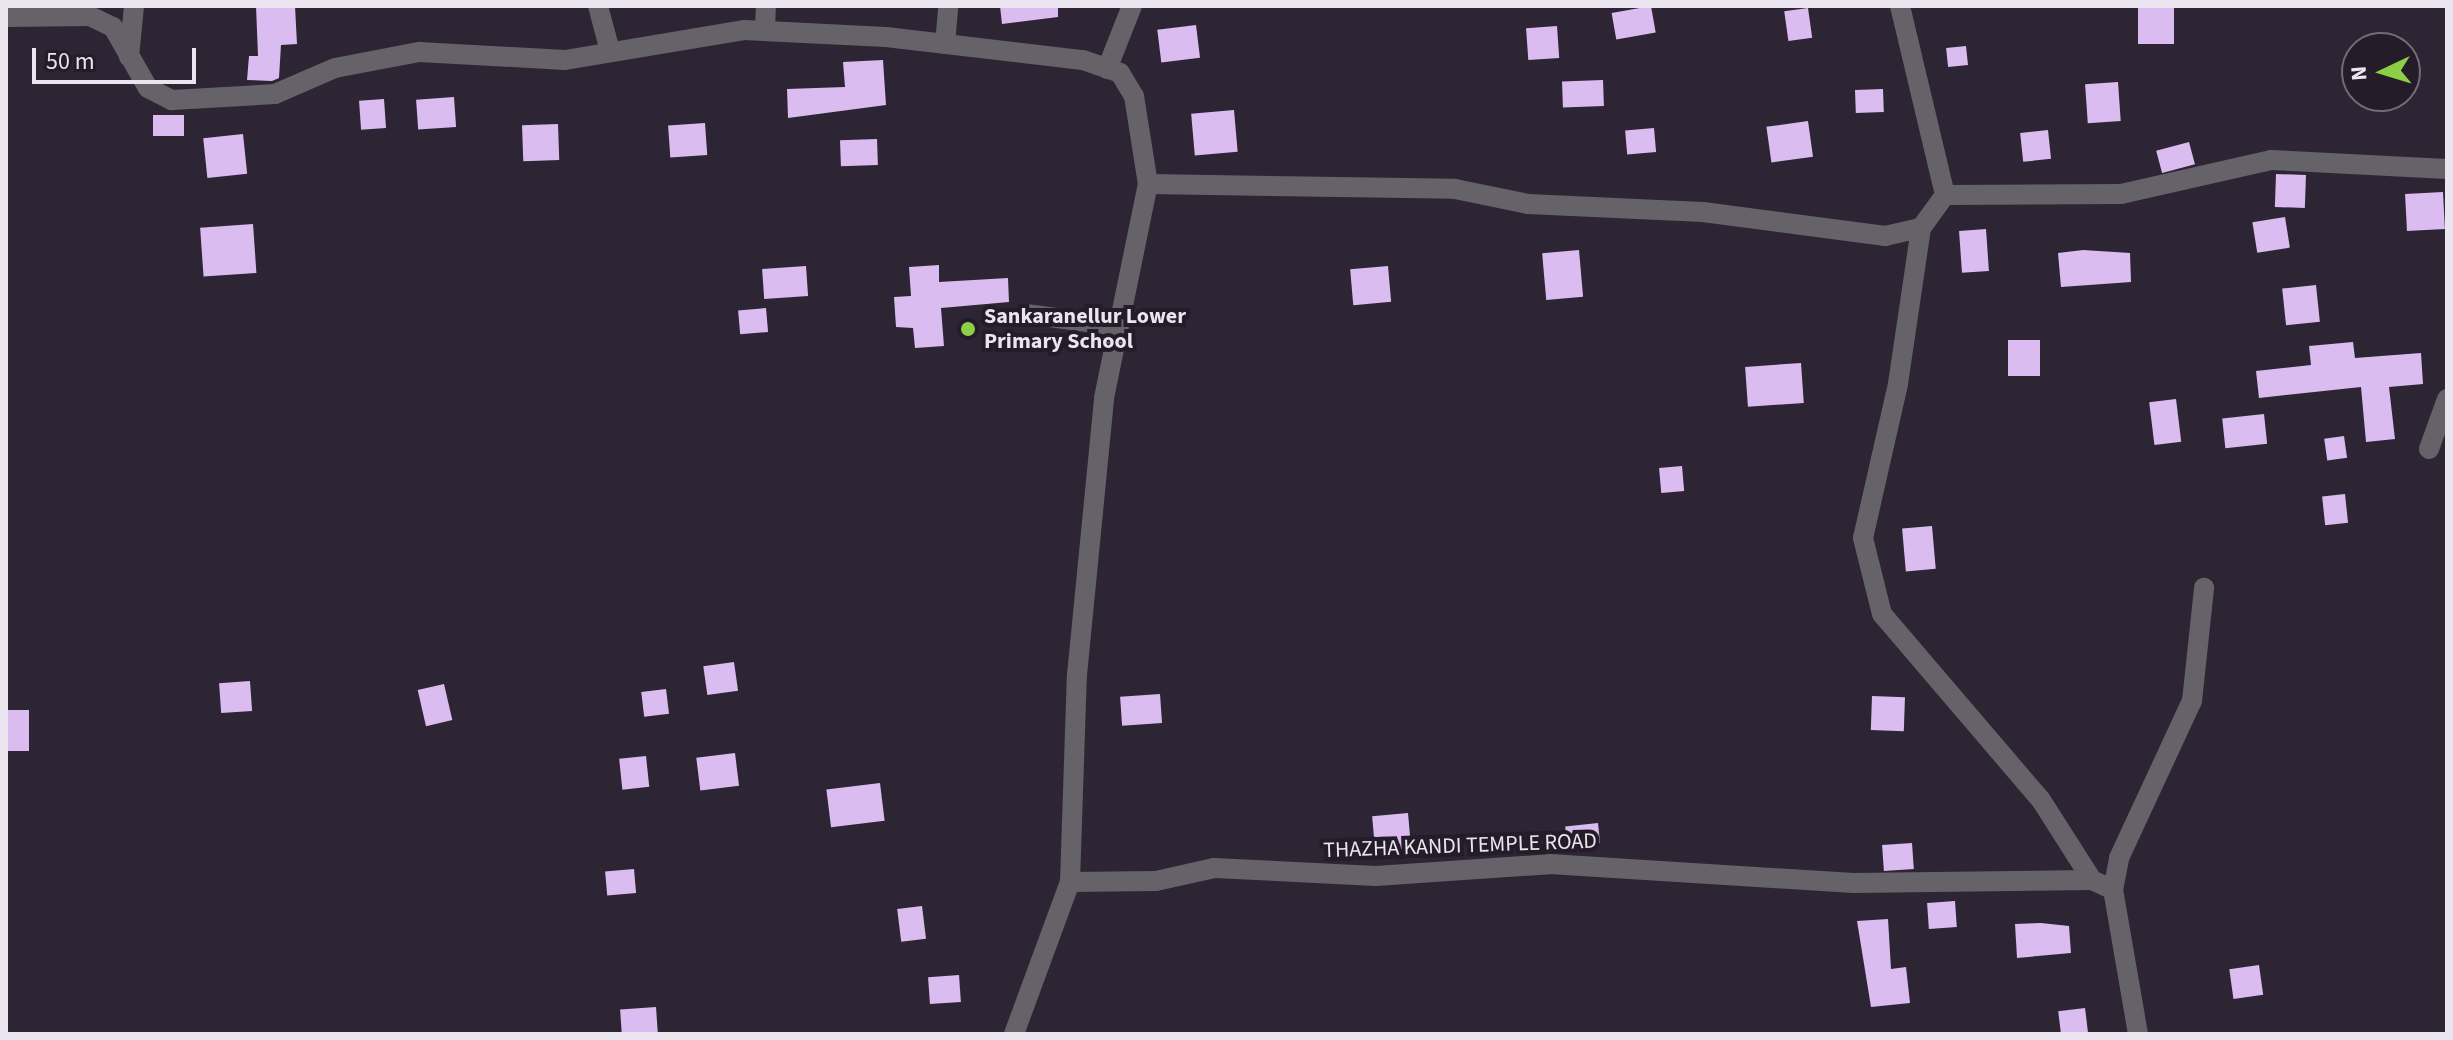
<!DOCTYPE html>
<style>
body{margin:0}
#map{position:relative;width:2453px;height:1040px;overflow:hidden;background:#2d2533;font-family:"Source Sans 3",sans-serif}
div>[style]{position:absolute}
[style*='--x']{left:calc(var(--x)*1px);top:calc(var(--y)*1px);width:calc(var(--w)*1px);rotate:calc(var(--a)*1deg)}
.building>*{inset:0;background:#dbbcf1;transform-origin:0 0}
.minor>*{height:20px;margin:-10px;padding:0 10px;transform-origin:10px;border-radius:10px;background:#666269}
.dots>*{width:22px;height:22px;translate:-50% -50%;box-sizing:border-box;border:4px solid #241c29;border-radius:50%}
span{translate:-50% -50%;white-space:nowrap;text-align:center;line-height:1.15;-webkit-text-stroke:8px #241c29;paint-order:stroke}
.poi-label{font-size:22px;color:#eae5ee;font-weight:700}
.left{translate:0 -50%;text-align:left}
.street-label{font-size:22px;color:#eae5ee}
.frame{position:absolute;inset:0;border:8px solid #eae5ee;pointer-events:none}
.north{position:absolute;left:2341px;top:32px;width:80px;height:80px;box-sizing:border-box;background:#241c29;border:2px solid #736c78;border-radius:50%;rotate:266deg;font-size:22px;font-weight:700;line-height:32px;text-align:center;color:#eae5ee}
.north::after{content:'';display:block;margin:auto;width:28px;height:36px;background:#8cce45;clip-path:polygon(50% 0,100% 100%,50% 72%,0 100%)}
.scale{position:absolute;left:32px;top:48px;width:164px;height:36px;box-sizing:border-box;border:4px solid #eae5ee;border-top:0;padding-left:10px;font-size:24px;line-height:28px;white-space:nowrap;color:#eae5ee;-webkit-text-stroke:6px #241c29;paint-order:stroke}
</style>
<div id="map">
<div class="building">
<i style="clip-path:polygon(256px 6px,295px 6px,297px 44px,281px 45px,279px 78px,272px 81px,247px 80px,249px 56px,258px 56px)"></i>
<i style="clip-path:polygon(1000px 6px,1058px 6px,1058px 17px,1002px 24px)"></i>
<i style="left:1651px;top:6px;width:27px;height:40px;rotate:80deg"></i>
<i style="left:2138px;top:6px;width:36px;height:38px"></i>
<i style="left:1808px;top:8px;width:30px;height:24px;rotate:82deg"></i>
<i style="left:1196px;top:25px;width:33px;height:39px;rotate:83deg"></i>
<i style="left:1557px;top:26px;width:32px;height:31px;rotate:86deg"></i>
<i style="left:1966px;top:46px;width:19px;height:20px;rotate:84deg"></i>
<i style="clip-path:polygon(883px 60px,886px 105px,788px 118px,787px 89px,845px 87px,843px 62px)"></i>
<i style="left:1603px;top:80px;width:26px;height:41px;rotate:88deg"></i>
<i style="left:2118px;top:82px;width:39px;height:33px;rotate:86deg"></i>
<i style="left:1883px;top:89px;width:23px;height:28px;rotate:88deg"></i>
<i style="left:454px;top:97px;width:30px;height:38px;rotate:86deg"></i>
<i style="left:384px;top:99px;width:29px;height:25px;rotate:86deg"></i>
<i style="left:1234px;top:110px;width:42px;height:43px;rotate:85deg"></i>
<i style="left:184px;top:115px;width:21px;height:31px;rotate:90deg"></i>
<i style="left:1808px;top:121px;width:36px;height:42px;rotate:82deg"></i>
<i style="left:705px;top:123px;width:32px;height:37px;rotate:86deg"></i>
<i style="left:558px;top:124px;width:36px;height:36px;rotate:88deg"></i>
<i style="left:1654px;top:128px;width:24px;height:29px;rotate:85deg"></i>
<i style="left:2048px;top:130px;width:29px;height:28px;rotate:84deg"></i>
<i style="left:243px;top:134px;width:40px;height:40px;rotate:84deg"></i>
<i style="left:877px;top:139px;width:26px;height:37px;rotate:88deg"></i>
<i style="left:2189px;top:142px;width:23px;height:34px;rotate:75deg"></i>
<i style="left:2276px;top:174px;width:30px;height:33px;rotate:2deg"></i>
<i style="left:2443px;top:192px;width:37px;height:38px;rotate:87deg"></i>
<i style="left:2285px;top:217px;width:31px;height:33px;rotate:81deg"></i>
<i style="left:253px;top:224px;width:49px;height:53px;rotate:86deg"></i>
<i style="left:1986px;top:229px;width:42px;height:27px;rotate:86deg"></i>
<i style="left:1579px;top:250px;width:47px;height:37px;rotate:85deg"></i>
<i style="clip-path:polygon(2083px 250px,2130px 253px,2131px 282px,2061px 287px,2058px 253px)"></i>
<i style="clip-path:polygon(939px 265px,939px 282px,1008px 278px,1009px 302px,941px 308px,944px 346px,915px 348px,913px 328px,896px 327px,894px 297px,911px 296px,909px 267px)"></i>
<i style="left:806px;top:266px;width:30px;height:44px;rotate:86deg"></i>
<i style="left:1388px;top:266px;width:36px;height:38px;rotate:85deg"></i>
<i style="left:2316px;top:285px;width:37px;height:34px;rotate:84deg"></i>
<i style="left:766px;top:308px;width:24px;height:28px;rotate:85deg"></i>
<i style="left:2008px;top:340px;width:32px;height:36px"></i>
<i style="clip-path:polygon(2353px 342px,2355px 358px,2421px 353px,2423px 384px,2389px 387px,2395px 439px,2366px 442px,2361px 387px,2259px 398px,2256px 371px,2311px 365px,2309px 346px)"></i>
<i style="left:1801px;top:363px;width:40px;height:56px;rotate:86deg"></i>
<i style="left:2176px;top:399px;width:43px;height:27px;rotate:83deg"></i>
<i style="left:2264px;top:414px;width:30px;height:42px;rotate:84deg"></i>
<i style="left:2344px;top:436px;width:22px;height:20px;rotate:82deg"></i>
<i style="left:1682px;top:466px;width:25px;height:23px;rotate:85deg"></i>
<i style="left:2345px;top:494px;width:29px;height:23px;rotate:84deg"></i>
<i style="left:1932px;top:526px;width:43px;height:30px;rotate:85deg"></i>
<i style="left:734px;top:662px;width:29px;height:31px;rotate:82deg"></i>
<i style="left:250px;top:681px;width:30px;height:31px;rotate:86deg"></i>
<i style="left:444px;top:684px;width:37px;height:27px;rotate:77deg"></i>
<i style="left:666px;top:689px;width:25px;height:25px;rotate:83deg"></i>
<i style="left:1160px;top:694px;width:29px;height:40px;rotate:86deg"></i>
<i style="left:1872px;top:696px;width:33px;height:34px;rotate:2deg"></i>
<i style="left:6px;top:710px;width:23px;height:41px"></i>
<i style="left:735px;top:753px;width:33px;height:39px;rotate:83deg"></i>
<i style="left:646px;top:756px;width:31px;height:27px;rotate:84deg"></i>
<i style="left:880px;top:783px;width:38px;height:54px;rotate:83deg"></i>
<i style="left:1408px;top:813px;width:36px;height:36px;rotate:85deg"></i>
<i style="left:1598px;top:823px;width:20px;height:33px;rotate:84deg"></i>
<i style="left:1912px;top:843px;width:26px;height:30px;rotate:86deg"></i>
<i style="left:634px;top:869px;width:24px;height:29px;rotate:85deg"></i>
<i style="left:1955px;top:901px;width:26px;height:28px;rotate:86deg"></i>
<i style="left:922px;top:906px;width:33px;height:25px;rotate:83deg"></i>
<i style="clip-path:polygon(1888px 919px,1891px 969px,1906px 967px,1910px 1003px,1871px 1007px,1857px 921px)"></i>
<i style="clip-path:polygon(2041px 923px,2069px 926px,2071px 953px,2017px 958px,2015px 924px)"></i>
<i style="left:2259px;top:965px;width:30px;height:30px;rotate:82deg"></i>
<i style="left:959px;top:975px;width:27px;height:31px;rotate:86deg"></i>
<i style="left:656px;top:1007px;width:26px;height:36px;rotate:86deg"></i>
<i style="left:2085px;top:1008px;width:26px;height:27px;rotate:83deg"></i>
</div>
<div class="minor">
<i style="--x:598;--y:6;--w:47;--a:75.1"></i>
<i style="--x:1900;--y:6;--w:194;--a:76.6"></i>
<i style="--x:1945;--y:195;--w:176;--a:-0.3"></i>
<i style="--x:2121;--y:194;--w:154;--a:-12.8"></i>
<i style="--x:2271;--y:160;--w:176;--a:2.9"></i>
<i style="--x:6;--y:17;--w:84;--a:-0.7"></i>
<i style="--x:90;--y:16;--w:25;--a:26"></i>
<i style="--x:113;--y:27;--w:70;--a:60.2"></i>
<i style="--x:148;--y:88;--w:27;--a:27"></i>
<i style="--x:172;--y:100;--w:103;--a:-3.3"></i>
<i style="--x:275;--y:94;--w:65;--a:-23.4"></i>
<i style="--x:335;--y:68;--w:86;--a:-10.8"></i>
<i style="--x:419;--y:52;--w:146;--a:3.1"></i>
<i style="--x:565;--y:60;--w:181;--a:-9.5"></i>
<i style="--x:744;--y:30;--w:142;--a:2.8"></i>
<i style="--x:886;--y:37;--w:198;--a:6.7"></i>
<i style="--x:1083;--y:60;--w:39;--a:19"></i>
<i style="--x:1120;--y:73;--w:27;--a:59"></i>
<i style="--x:1134;--y:96;--w:89;--a:81"></i>
<i style="--x:765;--y:31;--w:25;--a:-88"></i>
<i style="--x:945;--y:44;--w:38;--a:-85"></i>
<i style="--x:129;--y:57;--w:51;--a:-84.4"></i>
<i style="--x:1107;--y:69;--w:68;--a:-68.4"></i>
<i style="--x:1921;--y:228;--w:158;--a:98.4"></i>
<i style="--x:1898;--y:384;--w:158;--a:102.8"></i>
<i style="--x:1863;--y:538;--w:78;--a:76"></i>
<i style="--x:1882;--y:614;--w:245;--a:49.5"></i>
<i style="--x:2041;--y:800;--w:95;--a:57.5"></i>
<i style="--x:2092;--y:880;--w:23;--a:25"></i>
<i style="--x:1026;--y:314;--w:93;--a:7.4"></i>
<i style="--x:2429;--y:449;--w:53;--a:-70.2"></i>
<i style="--x:1070;--y:882;--w:86;--a:-0.7"></i>
<i style="--x:1156;--y:881;--w:59;--a:-12.6"></i>
<i style="--x:1214;--y:868;--w:162;--a:2.8"></i>
<i style="--x:1376;--y:876;--w:174;--a:-3.9"></i>
<i style="--x:1550;--y:864;--w:304;--a:3.6"></i>
<i style="--x:1853;--y:883;--w:239;--a:-0.7"></i>
<i style="--x:1014;--y:1034;--w:162;--a:-69.8"></i>
<i style="--x:1070;--y:882;--w:207;--a:-88.1"></i>
<i style="--x:1077;--y:675;--w:278;--a:-84.4"></i>
<i style="--x:1104;--y:398;--w:218;--a:-78.4"></i>
<i style="--x:1148;--y:184;--w:307;--a:0.9"></i>
<i style="--x:1455;--y:189;--w:75;--a:11.6"></i>
<i style="--x:1528;--y:204;--w:175;--a:2.6"></i>
<i style="--x:1703;--y:212;--w:184;--a:7.5"></i>
<i style="--x:1885;--y:236;--w:37;--a:-13"></i>
<i style="--x:1921;--y:228;--w:41;--a:-54"></i>
<i style="--x:2138;--y:1034;--w:146;--a:-99.8"></i>
<i style="--x:2113;--y:890;--w:33;--a:-79"></i>
<i style="--x:2119;--y:858;--w:173;--a:-65.1"></i>
<i style="--x:2192;--y:701;--w:114;--a:-83.9"></i>
</div>
<div class="dots">
<i style="left:968px;top:329px;background:#8cce45"></i>
</div>
<div class="poi-label">
<span class="left" style="left:984px;top:329px">Sankaranellur Lower<br>Primary School</span>
</div>
<div class="street-label">
<span style="left:1460px;top:846px;rotate:-2deg">THAZHA KANDI TEMPLE ROAD</span>
</div>
<div class="frame"></div>
<div class="north">N</div>
<div class="scale">50 m</div>
</div>
